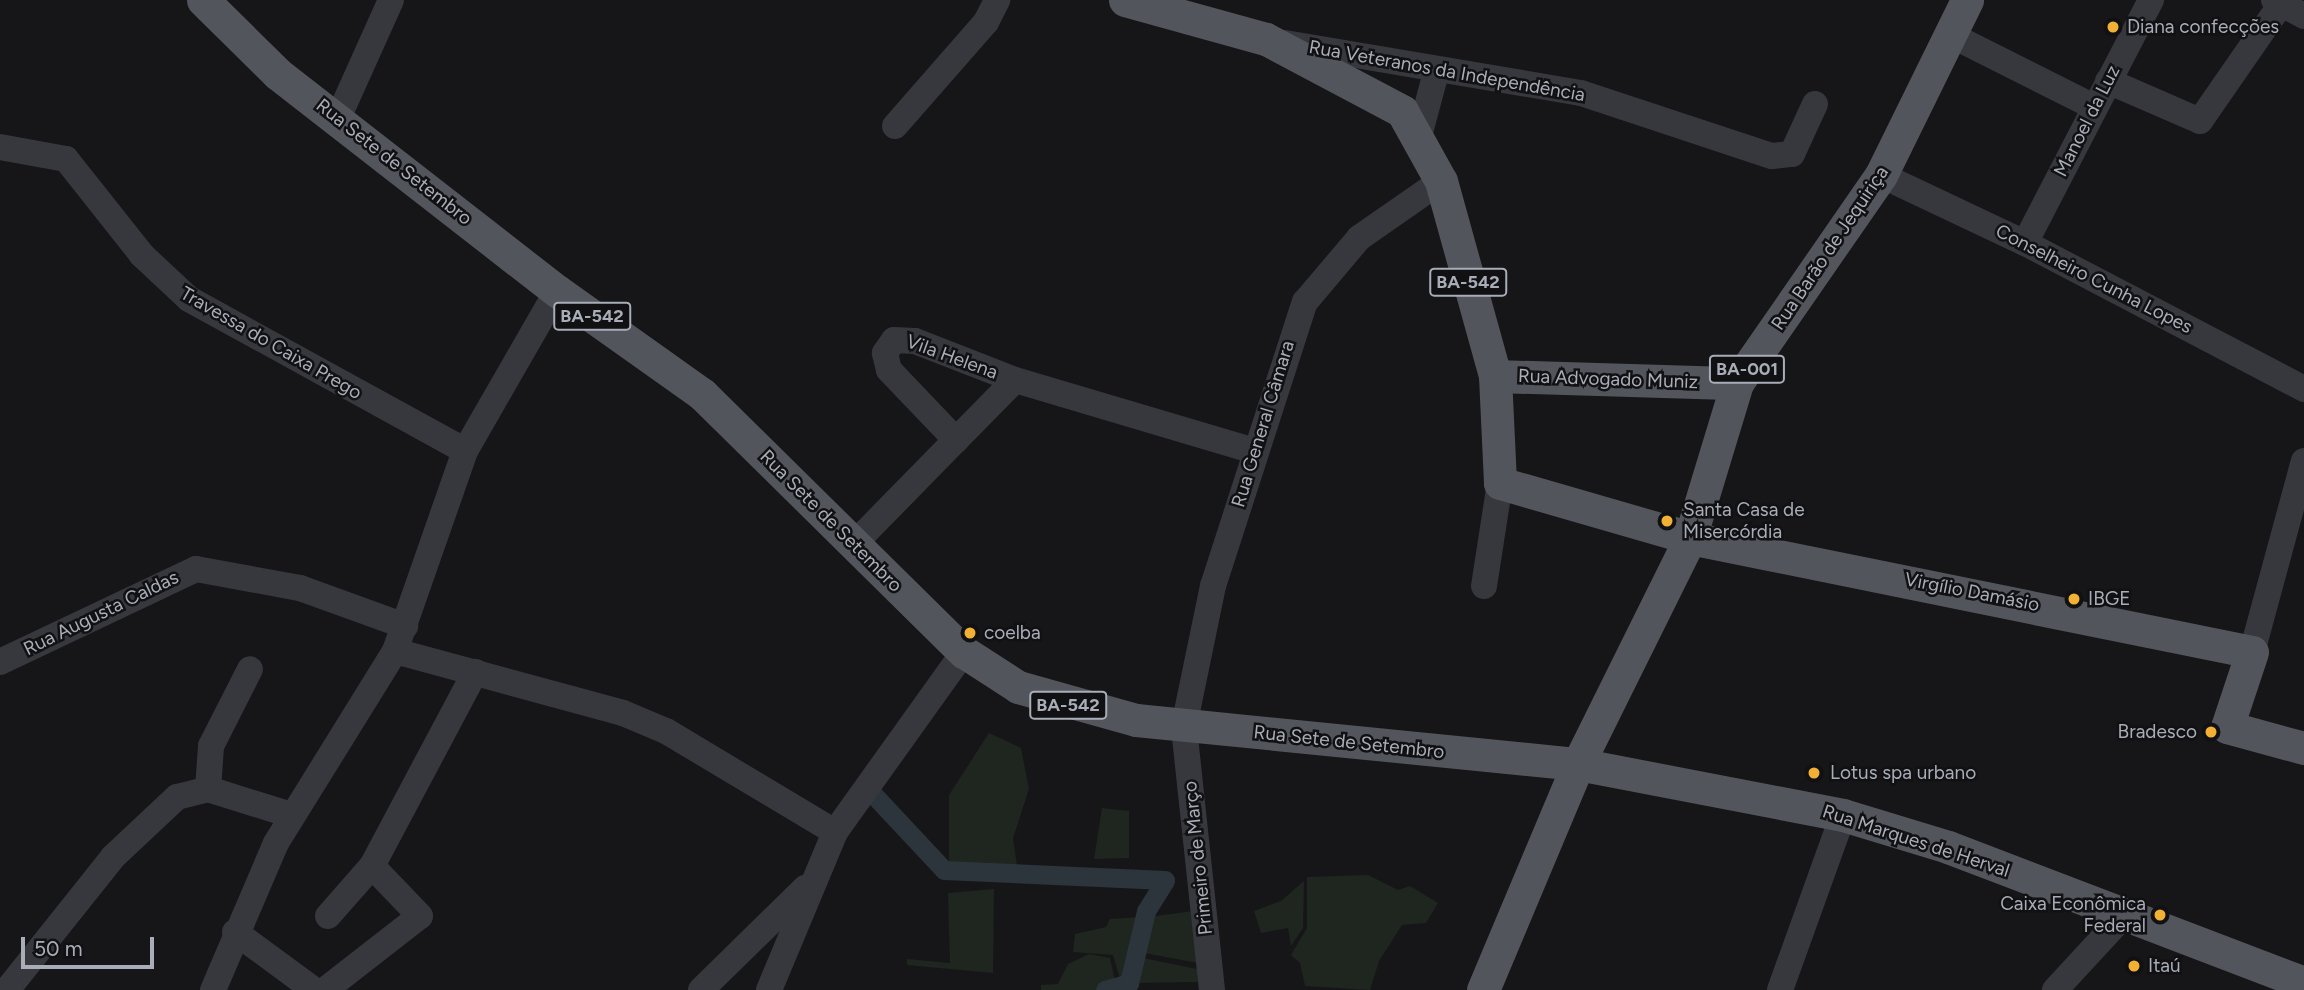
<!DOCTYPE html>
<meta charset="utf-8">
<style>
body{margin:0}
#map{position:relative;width:2304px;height:990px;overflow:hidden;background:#161618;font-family:Figtree,sans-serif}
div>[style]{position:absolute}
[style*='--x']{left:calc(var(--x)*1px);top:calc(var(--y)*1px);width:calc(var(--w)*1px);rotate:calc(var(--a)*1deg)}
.green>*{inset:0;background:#1e261f}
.canal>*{height:19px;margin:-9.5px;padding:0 9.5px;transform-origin:9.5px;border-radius:9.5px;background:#2c353c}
.minor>*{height:26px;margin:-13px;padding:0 13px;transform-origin:13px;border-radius:13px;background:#37383d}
.major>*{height:33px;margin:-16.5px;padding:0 16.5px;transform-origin:16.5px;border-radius:16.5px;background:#53555c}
.dots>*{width:19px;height:19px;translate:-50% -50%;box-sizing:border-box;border:4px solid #111113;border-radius:50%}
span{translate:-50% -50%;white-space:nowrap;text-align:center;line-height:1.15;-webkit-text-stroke:5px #111113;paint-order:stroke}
.shield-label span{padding:2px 5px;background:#111113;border:2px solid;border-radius:5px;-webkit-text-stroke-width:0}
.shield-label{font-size:18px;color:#a8adb8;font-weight:700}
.poi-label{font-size:19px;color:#a8adb8}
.left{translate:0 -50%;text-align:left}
.right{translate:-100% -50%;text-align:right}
.street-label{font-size:19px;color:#a8adb8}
.scale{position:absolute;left:21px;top:937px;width:133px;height:32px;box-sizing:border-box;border:4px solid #a8adb8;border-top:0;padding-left:9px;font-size:21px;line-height:24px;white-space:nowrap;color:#a8adb8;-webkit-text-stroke:5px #111113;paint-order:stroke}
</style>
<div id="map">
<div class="green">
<i style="clip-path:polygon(989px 733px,1021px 748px,1029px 789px,1013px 838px,1018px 873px,949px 862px,949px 795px)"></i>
<i style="clip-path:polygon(1102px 808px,1129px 811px,1129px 858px,1094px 859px)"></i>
<i style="clip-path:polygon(1368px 875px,1398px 890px,1410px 886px,1438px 903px,1426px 923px,1402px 925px,1379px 961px,1370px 990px,1305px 986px,1300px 963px,1291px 955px,1307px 928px,1307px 877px)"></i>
<i style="clip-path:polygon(1304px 881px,1303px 928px,1291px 946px,1288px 928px,1261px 933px,1254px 911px,1281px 901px)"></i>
<i style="clip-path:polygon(994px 889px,993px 973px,907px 965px,907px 959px,950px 963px,948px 893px)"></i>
<i style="clip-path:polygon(1201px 910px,1198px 963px,1144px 953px,1148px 917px)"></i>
<i style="clip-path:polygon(1143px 917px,1123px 989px,1113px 955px,1073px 952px,1075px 934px,1106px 927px,1110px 919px)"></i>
<i style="clip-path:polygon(1089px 954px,1110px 958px,1117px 990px,1041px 990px,1041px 985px,1058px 984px,1068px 964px)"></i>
<i style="clip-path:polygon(1138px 957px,1197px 969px,1198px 982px,1129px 983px,1130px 965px)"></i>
</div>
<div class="canal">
<i style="--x:871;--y:792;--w:107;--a:46.9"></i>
<i style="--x:944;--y:870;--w:221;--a:2.6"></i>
<i style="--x:1105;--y:990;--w:25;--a:-16"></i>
<i style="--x:1129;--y:983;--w:74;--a:-76.7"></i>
<i style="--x:1146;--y:911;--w:36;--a:-58"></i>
</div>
<div class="minor">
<i style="--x:2274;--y:0;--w:34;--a:28"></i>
<i style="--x:1953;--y:36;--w:158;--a:26.7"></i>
<i style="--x:1285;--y:43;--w:300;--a:9.6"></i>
<i style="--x:1581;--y:93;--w:201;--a:18.3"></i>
<i style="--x:1772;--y:156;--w:20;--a:-6"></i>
<i style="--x:1792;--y:154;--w:55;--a:-65.3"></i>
<i style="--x:2108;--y:81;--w:100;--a:23.5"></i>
<i style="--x:2200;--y:121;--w:142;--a:-55.3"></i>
<i style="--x:338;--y:118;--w:129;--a:-65.8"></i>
<i style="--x:895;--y:126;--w:138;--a:-48.8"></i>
<i style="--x:986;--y:22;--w:25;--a:-63"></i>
<i style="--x:1419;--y:136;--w:69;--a:-75"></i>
<i style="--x:0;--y:147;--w:67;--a:10.3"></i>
<i style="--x:66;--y:159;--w:122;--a:51.6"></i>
<i style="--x:142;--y:255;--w:64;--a:43.1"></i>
<i style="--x:189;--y:299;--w:315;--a:28.8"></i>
<i style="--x:1881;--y:175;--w:159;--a:25.3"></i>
<i style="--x:2025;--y:243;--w:315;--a:27.6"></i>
<i style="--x:2025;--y:243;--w:274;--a:-62.6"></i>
<i style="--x:1015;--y:380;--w:249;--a:16.5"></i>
<i style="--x:853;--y:545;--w:147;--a:-45.6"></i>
<i style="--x:956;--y:440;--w:84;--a:-45.5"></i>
<i style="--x:1015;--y:380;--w:107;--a:-158.7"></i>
<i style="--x:915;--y:341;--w:21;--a:-177"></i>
<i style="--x:894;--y:340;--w:16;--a:125"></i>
<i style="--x:885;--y:353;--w:17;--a:77"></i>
<i style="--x:889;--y:370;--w:97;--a:46.3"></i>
<i style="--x:1484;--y:586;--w:104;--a:-81.2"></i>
<i style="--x:395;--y:651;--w:236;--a:15.2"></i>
<i style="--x:623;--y:713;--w:47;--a:22.7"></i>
<i style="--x:666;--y:731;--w:197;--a:30.9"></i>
<i style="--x:2252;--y:652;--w:198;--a:-74.8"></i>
<i style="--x:0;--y:662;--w:217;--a:-25.4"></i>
<i style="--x:196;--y:569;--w:106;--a:10.4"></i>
<i style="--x:300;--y:588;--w:112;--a:19.9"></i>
<i style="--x:208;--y:789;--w:43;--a:-86"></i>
<i style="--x:211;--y:746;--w:86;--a:-63.1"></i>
<i style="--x:328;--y:916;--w:67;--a:-48.7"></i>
<i style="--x:372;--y:866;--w:220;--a:-62"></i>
<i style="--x:235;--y:932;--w:98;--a:36.3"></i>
<i style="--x:7;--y:990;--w:170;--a:-51.4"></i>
<i style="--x:113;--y:857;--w:88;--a:-43.2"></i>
<i style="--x:177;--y:797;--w:32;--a:-14"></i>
<i style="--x:208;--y:789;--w:87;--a:17.4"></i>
<i style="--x:213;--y:990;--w:160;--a:-66.8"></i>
<i style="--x:276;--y:843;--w:226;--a:-58.2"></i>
<i style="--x:395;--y:651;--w:212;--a:-70.7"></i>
<i style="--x:465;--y:451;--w:185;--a:-60.1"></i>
<i style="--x:325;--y:990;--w:120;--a:-37.9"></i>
<i style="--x:420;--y:916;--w:69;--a:-133.8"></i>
<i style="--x:701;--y:990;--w:146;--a:-44.4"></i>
<i style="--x:769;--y:990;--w:171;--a:-67.3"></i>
<i style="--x:835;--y:832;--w:221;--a:-54.4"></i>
<i style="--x:1212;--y:990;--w:265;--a:-96.1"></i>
<i style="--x:1184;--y:726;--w:143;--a:-78.3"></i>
<i style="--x:1213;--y:586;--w:299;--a:-72.1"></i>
<i style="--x:1305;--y:302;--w:84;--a:-49.8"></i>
<i style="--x:1359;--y:238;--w:100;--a:-34.8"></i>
<i style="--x:1780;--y:990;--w:186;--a:-70.2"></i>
<i style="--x:2055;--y:990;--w:105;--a:-47.3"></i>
</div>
<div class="major">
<i style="--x:203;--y:0;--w:105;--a:44.6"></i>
<i style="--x:278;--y:74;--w:353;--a:37.9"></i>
<i style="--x:557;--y:291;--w:178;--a:35.4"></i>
<i style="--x:702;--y:394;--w:368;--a:44.6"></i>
<i style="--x:964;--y:652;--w:64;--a:32.9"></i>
<i style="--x:1018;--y:687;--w:123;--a:15.6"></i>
<i style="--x:1136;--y:720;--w:444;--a:5.7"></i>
<i style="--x:1578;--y:764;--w:270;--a:10.9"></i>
<i style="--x:1843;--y:815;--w:110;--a:16.9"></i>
<i style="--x:1948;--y:847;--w:381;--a:20.9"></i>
<i style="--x:1125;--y:0;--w:146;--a:15.5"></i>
<i style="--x:1266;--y:39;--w:154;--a:27.9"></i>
<i style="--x:1402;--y:111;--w:80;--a:60.9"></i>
<i style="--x:1441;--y:181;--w:202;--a:74.5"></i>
<i style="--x:1495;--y:376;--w:242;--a:1.7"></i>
<i style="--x:1495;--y:376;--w:107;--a:87.3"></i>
<i style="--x:1500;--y:483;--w:198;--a:16.1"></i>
<i style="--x:1690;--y:538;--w:573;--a:11.47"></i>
<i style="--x:2252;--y:652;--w:79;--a:108.4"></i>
<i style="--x:2227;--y:727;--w:80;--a:15.3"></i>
<i style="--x:1483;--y:990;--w:245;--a:-67.2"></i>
<i style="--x:1578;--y:764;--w:252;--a:-63.6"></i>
<i style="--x:1690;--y:538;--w:162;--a:-73.1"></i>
<i style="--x:1737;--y:383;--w:253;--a:-55.3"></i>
<i style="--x:1881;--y:175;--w:195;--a:-63.8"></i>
</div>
<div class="dots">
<i style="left:2113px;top:27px;background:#f2b134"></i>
<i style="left:1667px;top:521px;background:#f2b134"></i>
<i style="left:2074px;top:599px;background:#f2b134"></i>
<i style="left:970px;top:633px;background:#f2b134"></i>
<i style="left:2211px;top:732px;background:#f2b134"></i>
<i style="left:1814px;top:773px;background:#f2b134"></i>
<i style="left:2160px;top:915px;background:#f2b134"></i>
<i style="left:2134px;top:966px;background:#f2b134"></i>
</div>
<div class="shield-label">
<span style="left:1468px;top:282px">BA-542</span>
<span style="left:592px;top:316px">BA-542</span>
<span style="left:1747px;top:369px">BA-001</span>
<span style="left:1068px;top:705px">BA-542</span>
</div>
<div class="poi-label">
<span class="left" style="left:2127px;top:27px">Diana confecções</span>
<span class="left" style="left:1683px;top:521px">Santa Casa de<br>Misercórdia</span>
<span class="left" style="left:2088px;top:599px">IBGE</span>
<span class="left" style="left:984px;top:633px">coelba</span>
<span class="right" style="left:2197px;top:732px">Bradesco</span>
<span class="left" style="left:1830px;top:773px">Lotus spa urbano</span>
<span class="right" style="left:2146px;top:915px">Caixa Econômica<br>Federal</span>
<span class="left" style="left:2148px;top:966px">Itaú</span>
</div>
<div class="street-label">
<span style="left:1447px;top:71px;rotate:10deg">Rua Veteranos da Independência</span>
<span style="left:2087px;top:121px;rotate:-63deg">Manoel da Luz</span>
<span style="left:394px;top:162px;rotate:38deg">Rua Sete de Setembro</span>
<span style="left:1830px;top:248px;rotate:-56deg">Rua Barão de Jequiriça</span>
<span style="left:2094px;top:279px;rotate:27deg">Conselheiro Cunha Lopes</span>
<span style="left:271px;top:343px;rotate:30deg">Travessa do Caixa Prego</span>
<span style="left:952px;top:357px;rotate:20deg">Vila Helena</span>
<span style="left:1608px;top:379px;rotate:2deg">Rua Advogado Muniz</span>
<span style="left:1263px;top:424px;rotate:-73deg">Rua General Câmara</span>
<span style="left:831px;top:521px;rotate:45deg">Rua Sete de Setembro</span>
<span style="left:1972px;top:592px;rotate:11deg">Virgílio Damásio</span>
<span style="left:101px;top:613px;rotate:-26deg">Rua Augusta Caldas</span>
<span style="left:1349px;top:742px;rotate:6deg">Rua Sete de Setembro</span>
<span style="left:1916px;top:841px;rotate:18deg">Rua Marques de Herval</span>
<span style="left:1198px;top:858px;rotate:-96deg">Primeiro de Março</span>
</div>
<div class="scale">50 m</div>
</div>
